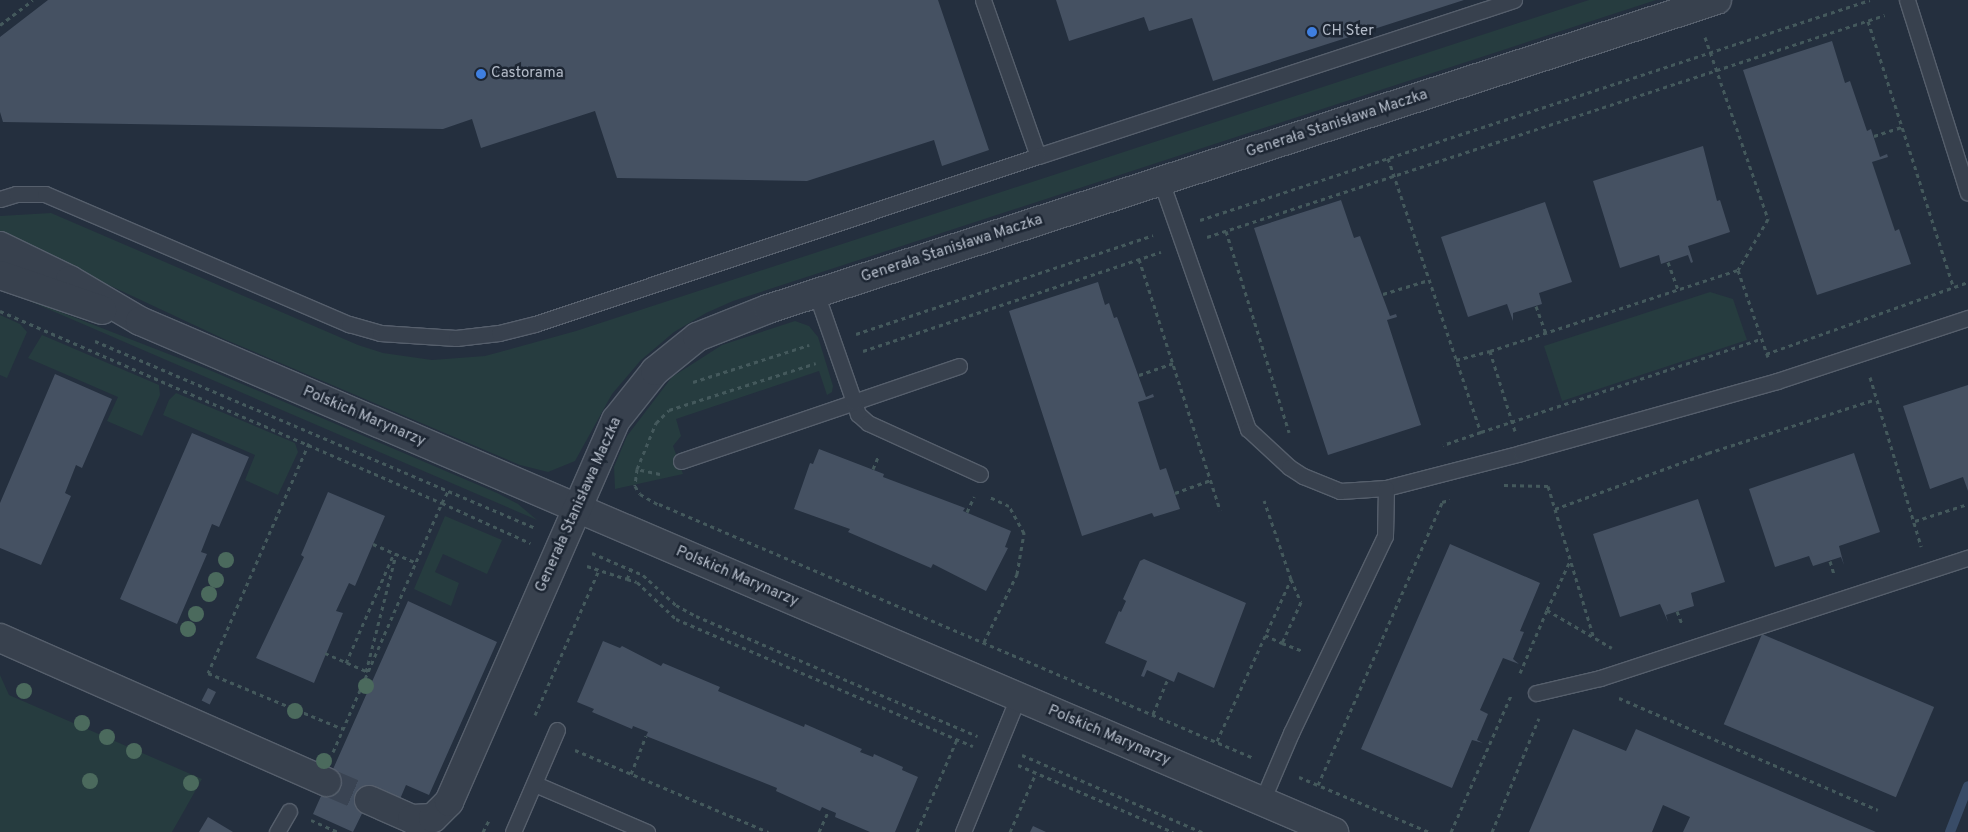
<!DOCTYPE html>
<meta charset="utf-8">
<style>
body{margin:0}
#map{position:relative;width:1968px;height:832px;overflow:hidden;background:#242f3e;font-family:Overpass,sans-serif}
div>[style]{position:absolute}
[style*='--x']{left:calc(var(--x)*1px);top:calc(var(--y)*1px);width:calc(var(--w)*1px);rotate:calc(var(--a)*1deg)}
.green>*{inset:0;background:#263c3f}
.stream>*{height:10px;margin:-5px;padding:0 5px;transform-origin:5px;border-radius:5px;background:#394c67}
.building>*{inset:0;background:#455162;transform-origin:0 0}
.minor-tunnel>*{height:28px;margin-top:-14px;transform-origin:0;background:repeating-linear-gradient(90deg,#3a4453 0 28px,transparent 0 42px)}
.path>*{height:3px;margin-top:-1.5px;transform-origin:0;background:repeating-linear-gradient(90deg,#44595c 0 4px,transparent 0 8px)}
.roads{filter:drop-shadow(1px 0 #565f6c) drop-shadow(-1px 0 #565f6c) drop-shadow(0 1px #565f6c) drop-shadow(0 -1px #565f6c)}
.service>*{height:15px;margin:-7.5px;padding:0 7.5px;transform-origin:7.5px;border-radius:7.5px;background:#38414e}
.minor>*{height:28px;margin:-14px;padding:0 14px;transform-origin:14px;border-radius:14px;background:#38414e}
.trees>*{width:16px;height:16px;margin:-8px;border-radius:50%;background:#4b6a5d}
.dots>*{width:14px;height:14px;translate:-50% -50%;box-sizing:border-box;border:2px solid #1d2633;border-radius:50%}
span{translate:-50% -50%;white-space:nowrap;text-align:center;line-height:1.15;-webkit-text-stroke:5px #1d2633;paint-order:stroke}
.poi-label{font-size:15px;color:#b4bcc9}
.left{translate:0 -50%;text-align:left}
.street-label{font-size:15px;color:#b4bcc9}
</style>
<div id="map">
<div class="green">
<i style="clip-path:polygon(1589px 0,1656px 0,733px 301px,706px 313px,674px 332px,641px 360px,612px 394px,575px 461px,548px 472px,520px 465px,224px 339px,0 234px,0 216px,51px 213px,358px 345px,383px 353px,432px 360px,485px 356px,576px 331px)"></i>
<i style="clip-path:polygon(4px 290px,207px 369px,497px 493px,518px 504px,537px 520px)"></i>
<i style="clip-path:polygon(1710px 292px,1733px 299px,1747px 340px,1562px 401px,1544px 346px)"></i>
<i style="clip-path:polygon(0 315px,20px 324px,27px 332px,7px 378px,0 375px)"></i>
<i style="clip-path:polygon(795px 321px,809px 326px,818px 337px,833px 386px,832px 392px,827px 395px,819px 371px,676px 419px,681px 436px,673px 446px,683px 474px,615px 489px,614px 467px,627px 436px,672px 377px,722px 345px)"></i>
<i style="clip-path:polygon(42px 335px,159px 385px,160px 395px,142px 436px,107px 421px,118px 397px,28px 358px)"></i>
<i style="clip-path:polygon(176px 393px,295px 443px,298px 452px,278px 495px,245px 480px,255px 455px,163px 415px,169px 400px)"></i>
<i style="clip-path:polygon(445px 516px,502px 540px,487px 574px,443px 554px,435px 572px,459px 583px,451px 606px,414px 589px)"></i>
<i style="clip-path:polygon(0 675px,9px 695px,202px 779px,172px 832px,0 832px)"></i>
</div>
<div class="stream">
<i style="--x:1950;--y:832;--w:49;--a:-68.6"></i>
</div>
<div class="building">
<i style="clip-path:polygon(48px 0,938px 0,989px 150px,942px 166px,934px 140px,807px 181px,617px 178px,595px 111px,481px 148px,472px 119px,443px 129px,3px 122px,0 112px,0 37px)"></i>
<i style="clip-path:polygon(1056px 0,1464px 0,1213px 81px,1192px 18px,1149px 31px,1144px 17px,1069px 41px)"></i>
<i style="clip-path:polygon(1832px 41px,1845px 83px,1850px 81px,1867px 131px,1871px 129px,1880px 157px,1887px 154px,1888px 157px,1872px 162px,1895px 231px,1899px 229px,1911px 264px,1817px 295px,1743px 70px)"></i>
<i style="clip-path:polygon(1703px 146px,1717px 201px,1720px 200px,1730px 232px,1688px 246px,1693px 262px,1691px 263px,1688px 255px,1661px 264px,1659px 255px,1620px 268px,1593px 181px)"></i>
<i style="clip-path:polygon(1341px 200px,1354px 238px,1360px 236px,1390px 316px,1396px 314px,1397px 317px,1387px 320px,1421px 425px,1328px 455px,1254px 228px)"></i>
<i style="clip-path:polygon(1545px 202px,1572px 282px,1539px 293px,1542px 304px,1513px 313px,1513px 321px,1507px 304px,1468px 317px,1441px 237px)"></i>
<i style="clip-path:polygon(1098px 282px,1105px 305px,1109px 303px,1114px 318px,1117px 317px,1146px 397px,1153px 394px,1154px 397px,1138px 402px,1160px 470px,1166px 468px,1180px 509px,1154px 517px,1152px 513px,1082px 536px,1009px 311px)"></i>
<i style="clip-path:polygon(55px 374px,112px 399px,82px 468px,76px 465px,65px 493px,71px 496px,41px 565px,0 548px,0 503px)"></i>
<i style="clip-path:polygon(1968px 385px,1968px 491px,1963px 477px,1930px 489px,1903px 406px)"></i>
<i style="clip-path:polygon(192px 433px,249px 457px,219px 527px,212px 524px,201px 552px,207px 554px,177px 624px,120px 599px)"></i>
<i style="clip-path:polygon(819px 449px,884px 474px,883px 477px,965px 508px,963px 511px,1011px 531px,1005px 547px,1008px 548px,986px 591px,933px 564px,931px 568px,848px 532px,850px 529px,794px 509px,810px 463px,813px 464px)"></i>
<i style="clip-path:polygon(1854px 453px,1880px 532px,1839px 546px,1844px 565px,1841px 557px,1813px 566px,1809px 556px,1775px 567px,1749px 489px)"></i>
<i style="clip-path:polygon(328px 492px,385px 516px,355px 586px,349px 583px,336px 611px,343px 613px,314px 683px,256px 658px,304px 557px,301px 555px)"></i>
<i style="clip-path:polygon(1698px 499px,1725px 582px,1691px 593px,1694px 606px,1666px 615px,1668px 622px,1660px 604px,1620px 617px,1593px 534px)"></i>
<i style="clip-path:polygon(1450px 544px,1540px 583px,1520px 631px,1524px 632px,1513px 659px,1519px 664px,1503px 658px,1480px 710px,1488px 714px,1477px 740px,1483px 743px,1472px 740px,1452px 788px,1361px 749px)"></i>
<i style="clip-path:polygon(1144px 559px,1246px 603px,1214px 688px,1178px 672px,1174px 682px,1147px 670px,1144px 677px,1141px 676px,1147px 661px,1105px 643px,1119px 611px,1121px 612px,1126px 601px,1123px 599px,1140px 561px)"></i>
<i style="clip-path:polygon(408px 601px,497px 642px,429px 795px,406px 785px,400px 799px,375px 787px,353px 832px,313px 814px)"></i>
<i style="left:1762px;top:634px;width:187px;height:98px;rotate:23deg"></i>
<i style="clip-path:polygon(603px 641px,620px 648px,622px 646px,661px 666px,663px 663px,720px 687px,718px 691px,804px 727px,805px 724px,862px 749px,860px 752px,873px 757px,874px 754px,903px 767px,902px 770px,918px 777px,895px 832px,870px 832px,835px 817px,836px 813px,822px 807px,820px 811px,776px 791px,777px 788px,646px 736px,648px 732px,633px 726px,632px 729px,592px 712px,594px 709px,577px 702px)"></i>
<i style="left:208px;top:688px;width:9px;height:14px;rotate:27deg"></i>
<i style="clip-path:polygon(1573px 729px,1626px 751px,1636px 729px,1876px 832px,1683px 832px,1690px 817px,1663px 805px,1652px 832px,1529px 832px)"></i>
<i style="clip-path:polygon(208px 817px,233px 832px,199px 832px)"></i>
<i style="clip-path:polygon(1033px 826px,1046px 832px,1030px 832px)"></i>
</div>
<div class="minor-tunnel">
<i style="--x:327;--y:782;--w:46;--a:23.2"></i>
</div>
<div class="path">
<i style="--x:1868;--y:21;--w:277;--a:72.2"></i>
<i style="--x:0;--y:25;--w:41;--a:-37.1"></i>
<i style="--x:1705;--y:37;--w:193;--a:70.9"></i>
<i style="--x:1768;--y:219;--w:59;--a:120.5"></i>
<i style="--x:1874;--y:136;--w:29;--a:-18"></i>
<i style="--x:1388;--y:158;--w:289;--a:71.3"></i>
<i style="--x:1481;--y:432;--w:40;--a:161.1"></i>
<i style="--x:1200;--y:220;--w:705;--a:-18.18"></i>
<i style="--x:1226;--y:231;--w:211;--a:72.6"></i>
<i style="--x:1207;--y:237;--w:713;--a:-18.13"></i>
<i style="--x:1139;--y:259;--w:264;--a:72.1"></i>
<i style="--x:1668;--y:262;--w:30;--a:70"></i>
<i style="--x:1383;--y:294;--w:48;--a:-16.9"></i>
<i style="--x:1536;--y:306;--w:30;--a:70"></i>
<i style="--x:0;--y:311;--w:482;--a:23.5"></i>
<i style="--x:442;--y:503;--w:13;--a:-63"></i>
<i style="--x:856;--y:334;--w:313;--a:-18.4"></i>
<i style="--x:95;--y:341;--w:479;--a:23"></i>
<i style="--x:863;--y:351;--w:314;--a:-18.4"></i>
<i style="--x:1766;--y:354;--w:214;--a:-19.6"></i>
<i style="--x:1456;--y:360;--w:35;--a:-15"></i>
<i style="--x:1139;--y:375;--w:36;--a:-19"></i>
<i style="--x:1870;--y:377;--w:177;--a:73.2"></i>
<i style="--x:693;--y:382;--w:122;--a:-17.7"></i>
<i style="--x:1515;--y:431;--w:84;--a:-107.4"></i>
<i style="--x:1490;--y:351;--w:261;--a:-18.1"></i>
<i style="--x:1738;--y:270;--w:92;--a:71"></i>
<i style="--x:1481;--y:432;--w:295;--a:-18.4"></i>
<i style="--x:309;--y:443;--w:251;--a:113.7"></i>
<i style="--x:208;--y:673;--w:146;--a:22.5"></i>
<i style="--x:637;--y:469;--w:17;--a:97"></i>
<i style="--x:635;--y:486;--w:9;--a:58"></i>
<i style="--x:640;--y:494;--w:22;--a:30"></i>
<i style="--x:873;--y:469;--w:15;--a:-67"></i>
<i style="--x:660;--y:474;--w:24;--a:-168"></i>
<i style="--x:637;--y:469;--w:50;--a:-67.6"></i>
<i style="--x:656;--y:423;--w:18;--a:-45"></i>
<i style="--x:669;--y:410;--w:154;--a:-17.7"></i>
<i style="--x:1504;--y:485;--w:44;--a:1.3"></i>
<i style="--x:1548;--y:486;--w:159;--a:73.2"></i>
<i style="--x:1175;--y:493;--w:38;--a:-20"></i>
<i style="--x:659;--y:504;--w:647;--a:23.12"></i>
<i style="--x:1555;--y:509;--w:163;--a:-20.1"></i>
<i style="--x:1708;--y:453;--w:176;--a:-17.8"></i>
<i style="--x:967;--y:512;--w:17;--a:-65"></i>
<i style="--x:1915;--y:521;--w:56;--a:-17.8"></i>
<i style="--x:373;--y:544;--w:48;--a:23.4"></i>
<i style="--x:592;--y:553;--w:56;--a:23.3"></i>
<i style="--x:643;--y:575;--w:45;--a:42.3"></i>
<i style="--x:676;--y:605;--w:23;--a:29"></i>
<i style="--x:696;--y:616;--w:306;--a:23.1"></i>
<i style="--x:1830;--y:561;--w:14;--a:73"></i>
<i style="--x:587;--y:566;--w:42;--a:18"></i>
<i style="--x:627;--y:579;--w:12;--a:-66"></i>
<i style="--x:627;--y:579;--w:10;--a:17"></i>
<i style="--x:637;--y:582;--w:54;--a:43.5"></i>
<i style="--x:676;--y:619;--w:323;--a:23.2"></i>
<i style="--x:1291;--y:579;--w:25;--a:67"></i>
<i style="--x:1301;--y:602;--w:45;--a:114.9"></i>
<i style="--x:1282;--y:643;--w:22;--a:21"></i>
<i style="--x:1547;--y:610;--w:54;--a:-64.9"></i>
<i style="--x:1677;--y:611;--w:14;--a:69"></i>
<i style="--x:1265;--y:635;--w:19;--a:25"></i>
<i style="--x:984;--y:642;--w:76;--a:-64.1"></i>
<i style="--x:1017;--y:574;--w:42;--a:-80.3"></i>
<i style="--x:1024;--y:533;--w:31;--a:-119"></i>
<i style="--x:1009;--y:506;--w:21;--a:-155"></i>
<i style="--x:325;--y:653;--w:45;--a:23.7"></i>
<i style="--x:346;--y:663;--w:120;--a:-66.4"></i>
<i style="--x:366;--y:672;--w:122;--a:-75.7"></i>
<i style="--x:1520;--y:673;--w:69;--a:-66.8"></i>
<i style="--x:1547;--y:610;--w:75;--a:30.3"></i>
<i style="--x:1619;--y:698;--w:282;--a:23.4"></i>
<i style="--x:1153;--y:714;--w:38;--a:-67"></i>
<i style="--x:535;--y:715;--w:158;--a:-66.2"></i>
<i style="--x:1217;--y:741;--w:178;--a:-65.4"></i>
<i style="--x:1291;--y:579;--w:83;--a:-108.9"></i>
<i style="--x:575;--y:750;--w:210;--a:23"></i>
<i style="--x:333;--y:752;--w:272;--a:-66.4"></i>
<i style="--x:442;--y:503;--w:97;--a:24.4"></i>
<i style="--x:1022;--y:755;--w:196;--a:23.2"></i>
<i style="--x:1018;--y:765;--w:169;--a:23.4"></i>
<i style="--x:631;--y:774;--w:41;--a:-68.5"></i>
<i style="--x:1299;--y:777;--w:141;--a:22.9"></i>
<i style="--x:1318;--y:785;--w:309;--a:-66.3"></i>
<i style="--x:1442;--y:502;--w:8;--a:-14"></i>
<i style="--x:311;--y:820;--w:30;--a:24"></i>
<i style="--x:483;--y:832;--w:13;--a:-63"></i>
<i style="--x:819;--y:832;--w:24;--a:-66"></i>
<i style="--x:917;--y:832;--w:101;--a:-66.7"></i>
<i style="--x:1010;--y:832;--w:64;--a:-66.2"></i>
<i style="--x:1451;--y:832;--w:150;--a:-66.3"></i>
<i style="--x:1492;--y:832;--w:123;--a:-67.6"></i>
</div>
<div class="roads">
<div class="service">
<i style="--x:983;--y:0;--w:165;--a:70.6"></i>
<i style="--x:1038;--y:156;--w:501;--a:-18.15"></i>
<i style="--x:1907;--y:0;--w:202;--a:72.5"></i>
<i style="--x:1161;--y:181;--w:263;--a:70.7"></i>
<i style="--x:1248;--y:429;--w:56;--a:42.8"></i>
<i style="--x:1289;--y:467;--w:17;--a:33"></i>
<i style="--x:1303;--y:476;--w:40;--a:22"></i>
<i style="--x:1340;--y:491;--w:46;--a:-3.7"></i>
<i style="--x:1386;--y:488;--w:139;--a:-14.5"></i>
<i style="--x:1521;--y:453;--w:266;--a:-15.7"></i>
<i style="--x:1777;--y:381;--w:201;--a:-18.3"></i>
<i style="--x:0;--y:199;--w:17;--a:-17"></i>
<i style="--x:16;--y:194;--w:29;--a:0"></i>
<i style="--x:45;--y:194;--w:331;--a:23.2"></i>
<i style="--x:349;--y:324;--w:32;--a:16"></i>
<i style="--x:380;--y:333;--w:76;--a:3.8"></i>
<i style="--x:456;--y:338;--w:43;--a:-6.6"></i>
<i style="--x:499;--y:333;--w:37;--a:-14"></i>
<i style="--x:535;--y:324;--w:530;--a:-18.47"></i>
<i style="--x:959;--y:366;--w:111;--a:161.1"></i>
<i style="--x:854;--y:402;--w:13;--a:72"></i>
<i style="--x:858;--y:414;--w:13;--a:42"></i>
<i style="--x:868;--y:423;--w:123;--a:24.5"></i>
<i style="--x:681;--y:461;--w:183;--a:-18.8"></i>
<i style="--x:854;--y:402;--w:115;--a:-109.2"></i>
<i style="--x:1536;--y:693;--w:66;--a:-13.2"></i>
<i style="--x:1600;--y:678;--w:387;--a:-18.1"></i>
<i style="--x:535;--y:784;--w:122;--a:23.2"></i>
<i style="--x:1262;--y:801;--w:74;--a:-66.9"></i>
<i style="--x:1291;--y:733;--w:218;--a:-64.5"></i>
<i style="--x:1385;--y:536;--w:48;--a:-88.8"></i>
<i style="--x:277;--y:832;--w:24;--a:-60"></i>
<i style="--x:513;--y:832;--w:111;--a:-66.7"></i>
<i style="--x:963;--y:832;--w:146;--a:-67.8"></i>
</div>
<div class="minor">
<i style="--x:0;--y:246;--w:78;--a:25.9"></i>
<i style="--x:70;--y:280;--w:81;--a:30.4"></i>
<i style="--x:140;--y:321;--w:1299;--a:23.17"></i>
<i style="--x:0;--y:275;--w:108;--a:18.9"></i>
<i style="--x:0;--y:638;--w:357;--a:23.8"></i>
<i style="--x:369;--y:800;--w:47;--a:23.8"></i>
<i style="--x:412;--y:819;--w:21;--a:-3"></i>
<i style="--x:433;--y:818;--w:23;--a:-45"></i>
<i style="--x:449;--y:802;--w:417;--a:-66.4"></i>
<i style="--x:616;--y:420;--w:63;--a:-51.5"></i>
<i style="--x:655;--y:371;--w:54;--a:-39"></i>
<i style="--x:697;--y:337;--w:76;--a:-21.5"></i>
<i style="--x:768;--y:309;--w:998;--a:-18.04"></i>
</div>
</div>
<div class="trees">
<i style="left:226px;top:560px"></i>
<i style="left:216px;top:580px"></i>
<i style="left:209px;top:594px"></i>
<i style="left:196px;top:614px"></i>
<i style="left:188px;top:629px"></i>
<i style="left:366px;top:686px"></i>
<i style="left:24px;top:691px"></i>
<i style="left:295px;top:711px"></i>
<i style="left:82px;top:723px"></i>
<i style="left:107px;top:737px"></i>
<i style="left:134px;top:751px"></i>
<i style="left:324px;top:761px"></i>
<i style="left:90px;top:781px"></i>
<i style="left:191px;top:783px"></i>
</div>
<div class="dots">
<i style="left:1312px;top:32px;background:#3f7fe0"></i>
<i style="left:481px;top:74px;background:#3f7fe0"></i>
</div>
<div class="poi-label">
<span class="left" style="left:1322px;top:32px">CH Ster</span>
<span class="left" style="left:491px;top:74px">Castorama</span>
</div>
<div class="street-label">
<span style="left:1337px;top:124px;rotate:-18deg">Generała Stanisława Maczka</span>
<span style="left:952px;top:249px;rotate:-18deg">Generała Stanisława Maczka</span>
<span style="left:364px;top:417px;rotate:23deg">Polskich Marynarzy</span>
<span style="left:579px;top:505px;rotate:-66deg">Generała Stanisława Maczka</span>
<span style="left:737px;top:577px;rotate:23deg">Polskich Marynarzy</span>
<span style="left:1109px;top:736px;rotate:23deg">Polskich Marynarzy</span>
</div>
</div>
